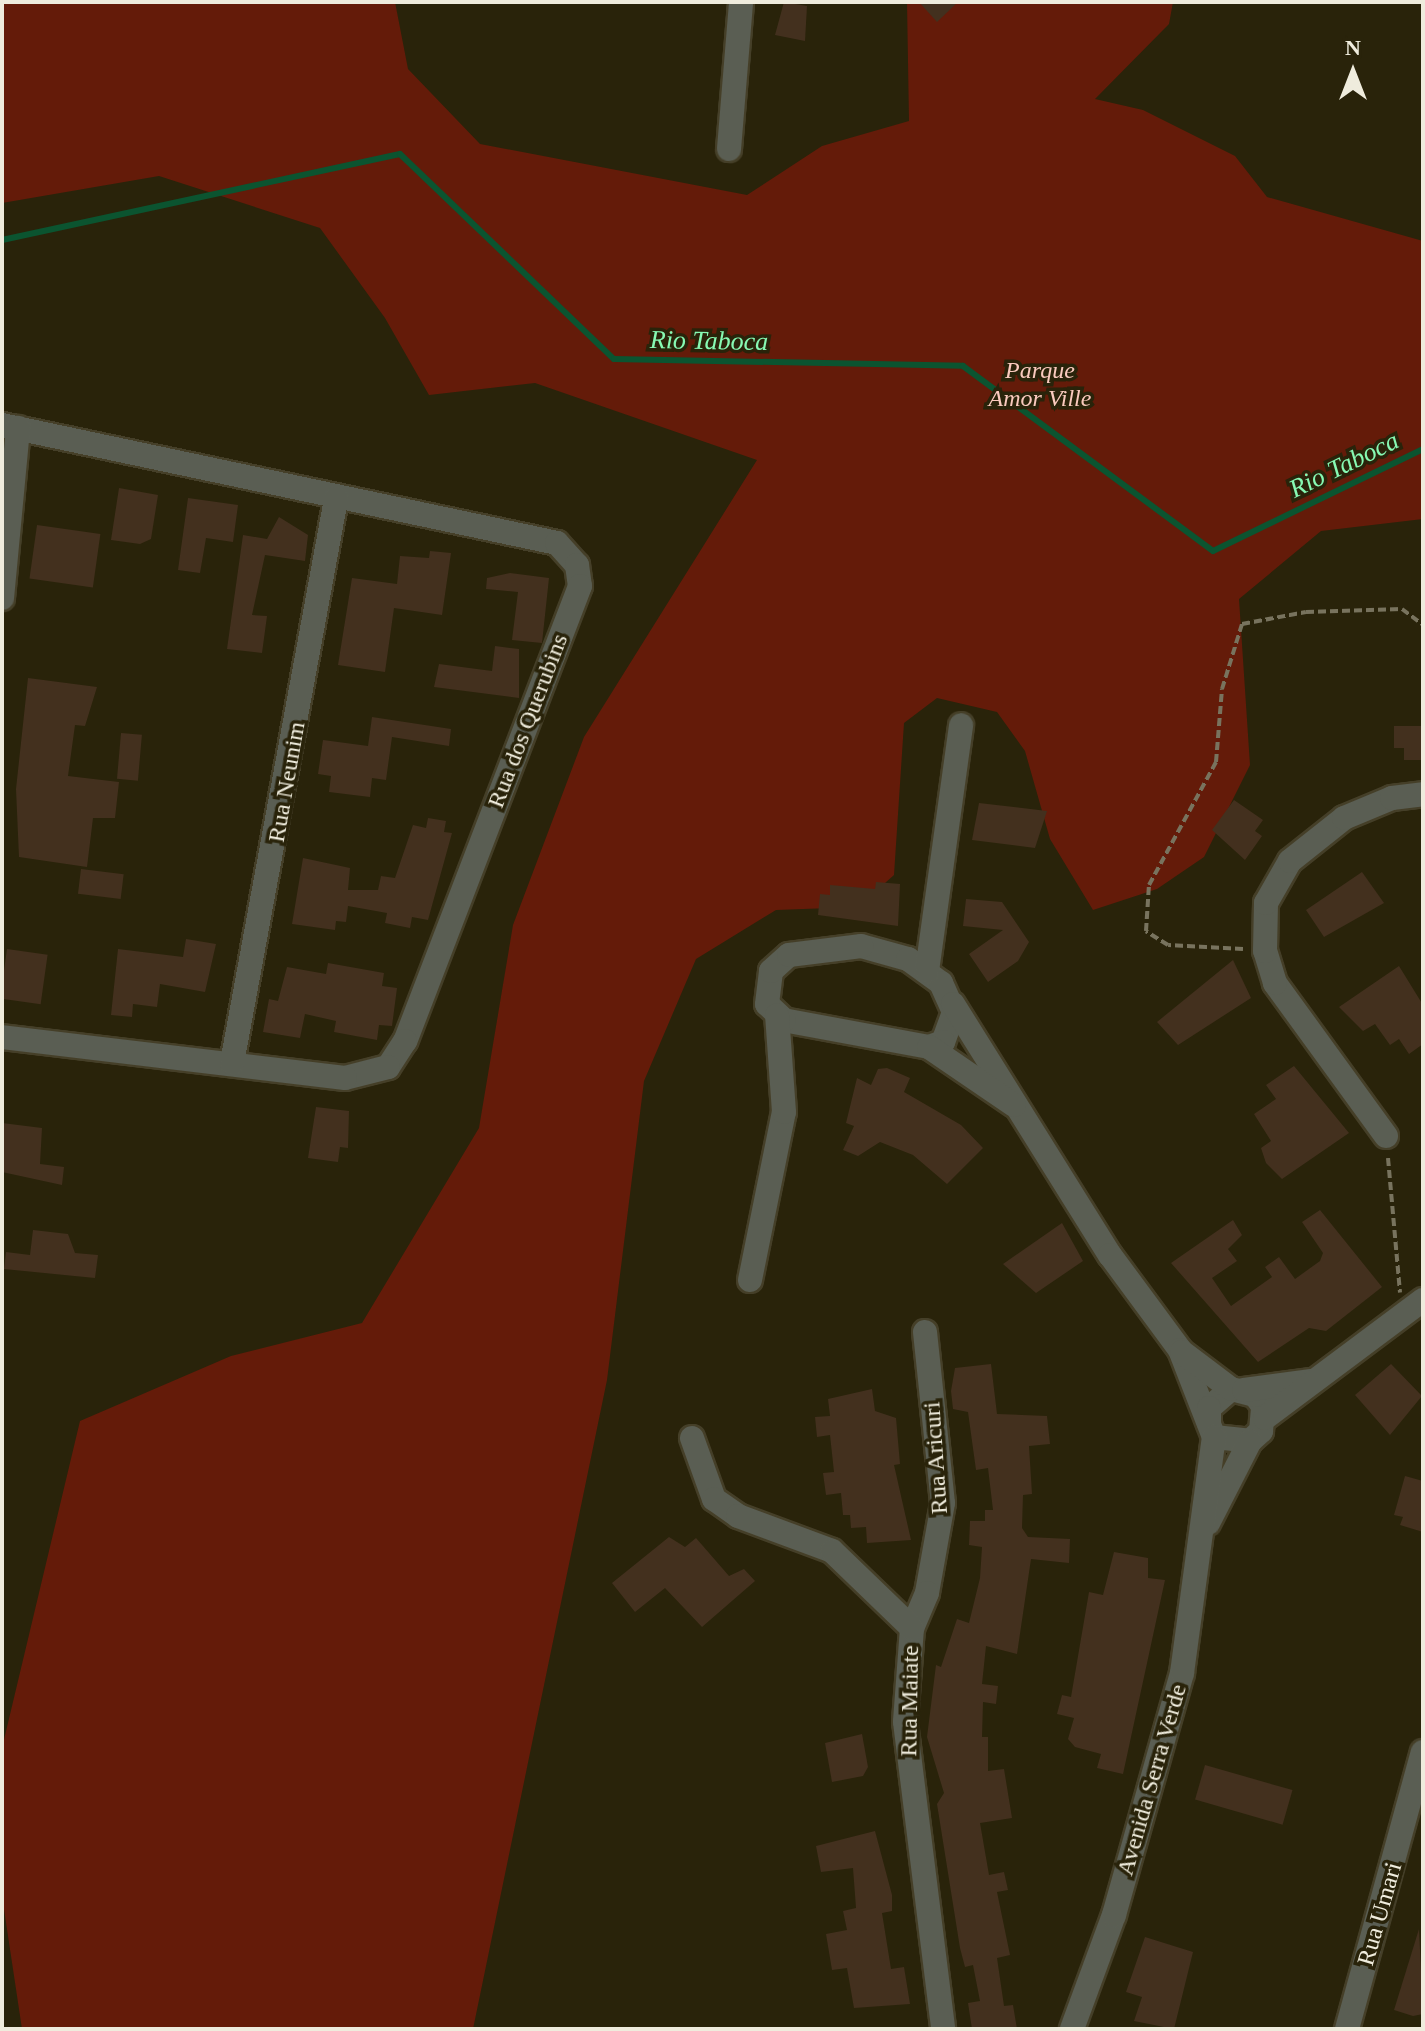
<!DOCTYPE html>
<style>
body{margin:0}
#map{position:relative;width:1425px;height:2031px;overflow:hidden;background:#29230a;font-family:Georgia,serif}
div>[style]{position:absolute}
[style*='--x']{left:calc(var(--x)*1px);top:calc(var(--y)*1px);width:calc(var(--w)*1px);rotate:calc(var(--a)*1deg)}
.green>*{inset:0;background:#641b09}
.stream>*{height:6px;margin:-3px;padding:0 3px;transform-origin:3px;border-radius:3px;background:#0b5430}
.building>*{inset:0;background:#43301e;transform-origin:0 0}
.path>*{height:4px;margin-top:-2px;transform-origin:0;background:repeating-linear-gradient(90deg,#78735e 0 8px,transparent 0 12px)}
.roads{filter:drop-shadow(2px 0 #453f28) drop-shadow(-2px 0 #453f28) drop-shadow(0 2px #453f28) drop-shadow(0 -2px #453f28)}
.street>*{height:24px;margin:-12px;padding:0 12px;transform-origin:12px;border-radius:12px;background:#5a5e53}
span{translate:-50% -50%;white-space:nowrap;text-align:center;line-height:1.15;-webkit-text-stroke:7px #29230a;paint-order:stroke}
.park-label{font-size:24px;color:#facabe;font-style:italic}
.street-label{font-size:24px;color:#efecdd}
.water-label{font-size:26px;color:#87f9b3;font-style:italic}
.frame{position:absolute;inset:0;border:4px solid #efecdd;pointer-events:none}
.north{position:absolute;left:1313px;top:32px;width:80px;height:80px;-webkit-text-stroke:6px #29230a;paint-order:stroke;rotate:0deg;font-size:22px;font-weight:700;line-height:32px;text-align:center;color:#efecdd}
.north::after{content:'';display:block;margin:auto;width:28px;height:36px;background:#efecdd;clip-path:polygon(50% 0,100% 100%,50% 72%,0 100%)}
</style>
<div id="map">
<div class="green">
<i style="clip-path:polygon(2px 2px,395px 2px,408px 69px,480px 144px,747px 195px,822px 146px,909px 121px,907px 2px,1173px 2px,1169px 24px,1095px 99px,1143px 110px,1235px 156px,1267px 197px,1423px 241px,1423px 519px,1321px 531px,1239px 599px,1250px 765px,1204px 857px,1157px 889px,1093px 910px,1050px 839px,1025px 751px,997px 712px,937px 698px,904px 723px,894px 875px,858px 907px,776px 910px,696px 959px,644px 1081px,607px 1380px,473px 2029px,22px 2029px,2px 1896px,2px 1748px,80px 1421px,231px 1356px,362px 1323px,479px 1128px,513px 925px,584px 737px,757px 460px,535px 383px,429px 395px,385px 318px,320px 228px,159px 176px,2px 203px)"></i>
</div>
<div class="stream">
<i style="--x:2;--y:240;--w:407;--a:-12.2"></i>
<i style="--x:400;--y:154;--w:296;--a:43.8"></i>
<i style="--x:614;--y:359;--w:349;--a:1.1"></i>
<i style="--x:963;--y:366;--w:311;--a:36.5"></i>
<i style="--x:1213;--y:551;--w:233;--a:-25.9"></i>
</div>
<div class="building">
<i style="clip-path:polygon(784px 2px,807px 6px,805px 41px,775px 35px)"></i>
<i style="clip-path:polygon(919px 2px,958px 2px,937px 22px)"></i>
<i style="clip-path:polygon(119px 488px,158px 495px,151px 539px,140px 544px,111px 540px)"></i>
<i style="clip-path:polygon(188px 498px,238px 505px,233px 542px,206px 538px,200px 573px,178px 570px)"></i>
<i style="clip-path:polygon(279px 517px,308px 535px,305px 561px,265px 555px,252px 615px,267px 616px,262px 653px,227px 649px,243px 535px,267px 539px)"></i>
<i style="left:37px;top:525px;width:64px;height:54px;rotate:8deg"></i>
<i style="clip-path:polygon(430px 551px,451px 553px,442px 615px,394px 608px,385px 672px,338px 665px,352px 578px,397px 584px,400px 556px,429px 558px)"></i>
<i style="clip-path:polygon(510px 573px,549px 578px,542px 643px,512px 640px,518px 592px,486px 589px,487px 578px)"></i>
<i style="clip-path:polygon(495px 646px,519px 649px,519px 698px,434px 687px,439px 664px,492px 671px)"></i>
<i style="clip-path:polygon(28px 678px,97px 687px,85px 726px,75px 725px,68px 776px,119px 782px,115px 818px,93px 818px,87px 867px,19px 857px,16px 789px)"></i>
<i style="clip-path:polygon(372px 717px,451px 729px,449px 746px,392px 737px,386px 780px,372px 778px,370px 797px,329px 792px,331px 776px,318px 774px,323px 740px,368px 746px)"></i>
<i style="clip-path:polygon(1394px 726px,1423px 726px,1423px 760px,1404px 760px,1404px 748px,1394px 748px)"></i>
<i style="left:121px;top:733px;width:21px;height:46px;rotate:5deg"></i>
<i style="clip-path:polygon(1234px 800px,1263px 820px,1255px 831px,1262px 836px,1245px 860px,1212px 830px)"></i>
<i style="clip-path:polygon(979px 803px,1047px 811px,1035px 848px,972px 840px)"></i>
<i style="clip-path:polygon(428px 818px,446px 821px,444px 832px,452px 833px,428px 920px,412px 917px,410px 928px,385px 923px,387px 913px,348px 906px,346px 922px,336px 921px,335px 930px,292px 924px,303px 858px,350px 868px,348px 890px,378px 890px,381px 876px,395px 878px,413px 825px,426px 828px)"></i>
<i style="left:81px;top:869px;width:43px;height:25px;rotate:7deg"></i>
<i style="clip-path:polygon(1362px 872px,1384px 903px,1324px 937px,1306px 910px)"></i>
<i style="clip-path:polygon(876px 882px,900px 884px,898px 926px,818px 915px,820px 894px,830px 895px,830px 885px,875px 889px)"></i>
<i style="clip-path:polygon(966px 899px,1002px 902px,1029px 942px,1018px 961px,988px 982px,969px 954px,1003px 930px,963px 926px)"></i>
<i style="clip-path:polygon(186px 939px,216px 944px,205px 992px,160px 984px,157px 1007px,133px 1004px,132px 1017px,111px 1015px,118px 949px,183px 957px)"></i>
<i style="left:7px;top:949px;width:41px;height:50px;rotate:8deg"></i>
<i style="clip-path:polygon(1233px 960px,1251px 998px,1178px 1045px,1157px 1022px)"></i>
<i style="clip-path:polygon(328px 963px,384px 973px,382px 986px,397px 988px,392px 1026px,379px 1025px,377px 1040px,334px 1032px,336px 1021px,305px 1014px,300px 1038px,263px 1032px,269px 999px,278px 1001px,287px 967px,326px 974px)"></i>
<i style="clip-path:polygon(1399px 966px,1423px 1005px,1423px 1044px,1409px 1054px,1399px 1039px,1390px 1045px,1375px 1024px,1363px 1031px,1339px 1007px)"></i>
<i style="clip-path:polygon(1294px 1066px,1349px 1133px,1282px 1179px,1266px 1163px,1261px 1148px,1271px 1141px,1254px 1114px,1276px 1099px,1266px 1085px)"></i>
<i style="clip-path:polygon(887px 1068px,910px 1078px,904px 1092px,961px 1125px,983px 1148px,947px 1184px,913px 1155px,880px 1142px,858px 1156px,843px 1150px,854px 1126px,846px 1123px,857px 1078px,871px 1085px,878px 1069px)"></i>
<i style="clip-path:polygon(316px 1107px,349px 1111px,348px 1148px,340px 1147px,338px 1162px,308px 1158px)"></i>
<i style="clip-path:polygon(2px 1123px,42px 1128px,40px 1164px,64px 1167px,62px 1185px,2px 1172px)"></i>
<i style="clip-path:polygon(1320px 1210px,1382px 1287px,1326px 1331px,1309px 1328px,1258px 1362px,1171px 1263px,1233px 1220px,1242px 1235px,1228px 1249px,1237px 1261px,1212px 1278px,1231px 1306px,1272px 1277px,1265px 1267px,1279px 1257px,1295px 1279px,1320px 1261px,1323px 1253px,1302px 1222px)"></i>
<i style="clip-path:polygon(1062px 1223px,1083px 1261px,1036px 1293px,1003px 1264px)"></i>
<i style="clip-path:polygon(33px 1230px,68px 1234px,75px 1253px,98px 1255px,95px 1278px,4px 1269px,6px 1252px,30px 1255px)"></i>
<i style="clip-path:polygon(991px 1364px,997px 1414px,1047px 1416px,1050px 1444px,1029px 1446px,1032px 1494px,1023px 1495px,1022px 1528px,1028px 1537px,1070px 1539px,1069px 1563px,1031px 1559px,1017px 1654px,986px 1646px,982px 1684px,998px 1686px,996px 1704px,983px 1702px,982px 1737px,988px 1737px,988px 1771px,1004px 1769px,1012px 1818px,980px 1823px,989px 1875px,1004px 1872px,1008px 1890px,997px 1892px,1010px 1955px,997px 1958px,1004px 2006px,1013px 2005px,1017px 2029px,972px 2029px,968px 2003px,980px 2001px,973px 1965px,965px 1967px,960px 1948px,937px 1804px,944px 1793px,927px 1737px,936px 1665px,941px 1667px,957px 1619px,969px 1623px,980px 1578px,982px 1547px,969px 1545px,970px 1521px,985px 1521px,985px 1510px,993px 1510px,988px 1468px,976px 1470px,968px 1412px,953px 1409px,951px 1391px,955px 1368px)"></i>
<i style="clip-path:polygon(1391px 1364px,1422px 1396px,1390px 1435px,1355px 1395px)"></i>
<i style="clip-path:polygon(872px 1389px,875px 1411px,896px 1418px,900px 1464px,894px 1465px,911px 1540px,867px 1543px,866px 1527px,851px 1528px,850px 1515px,843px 1515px,841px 1493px,826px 1495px,823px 1473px,834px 1472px,830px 1435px,817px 1437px,815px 1417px,830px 1416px,828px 1399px)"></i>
<i style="clip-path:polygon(1405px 1476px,1423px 1481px,1423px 1532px,1400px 1525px,1403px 1517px,1394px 1515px)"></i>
<i style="clip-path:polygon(669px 1537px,685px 1547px,696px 1538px,729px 1576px,744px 1569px,755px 1581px,702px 1627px,665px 1588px,635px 1612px,612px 1583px)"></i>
<i style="clip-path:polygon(1114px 1552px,1148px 1558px,1148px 1578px,1165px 1580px,1123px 1774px,1097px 1768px,1101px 1754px,1075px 1747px,1068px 1739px,1074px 1718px,1057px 1714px,1062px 1695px,1071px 1697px,1089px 1592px,1103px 1595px)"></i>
<i style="clip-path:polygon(862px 1734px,868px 1767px,863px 1776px,832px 1782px,825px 1743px)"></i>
<i style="left:1205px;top:1765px;width:91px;height:36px;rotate:16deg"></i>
<i style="clip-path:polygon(875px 1831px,892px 1895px,892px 1911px,882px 1913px,891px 1969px,904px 1967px,910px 2004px,854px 2008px,847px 1968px,832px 1970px,826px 1934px,847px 1930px,843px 1911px,856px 1908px,853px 1868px,821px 1872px,816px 1846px)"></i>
<i style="clip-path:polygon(1419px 1929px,1423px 2014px,1413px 2016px,1394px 2010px)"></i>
<i style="clip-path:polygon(1145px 1937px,1193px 1952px,1174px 2029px,1134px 2021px,1142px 1997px,1126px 1992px)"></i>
</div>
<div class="path">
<i style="--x:1243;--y:949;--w:75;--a:-176.9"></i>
<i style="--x:1168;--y:945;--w:26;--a:-148"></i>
<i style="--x:1146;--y:931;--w:46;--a:-86.3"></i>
<i style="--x:1149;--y:885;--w:140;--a:-61.4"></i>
<i style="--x:1216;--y:762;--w:73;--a:-85.3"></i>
<i style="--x:1222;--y:689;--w:68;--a:-72.9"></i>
<i style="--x:1242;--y:624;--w:65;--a:-10.6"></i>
<i style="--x:1306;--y:612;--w:96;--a:-1.8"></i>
<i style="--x:1402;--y:609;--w:26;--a:37"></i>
<i style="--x:1388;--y:1158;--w:135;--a:84.9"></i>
</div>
<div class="roads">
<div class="street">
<i style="--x:729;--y:149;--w:147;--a:-85.3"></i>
<i style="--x:2;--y:425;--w:567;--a:12"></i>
<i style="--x:557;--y:543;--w:30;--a:48"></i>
<i style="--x:577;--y:565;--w:21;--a:82"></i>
<i style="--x:580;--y:586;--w:487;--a:111"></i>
<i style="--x:405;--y:1041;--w:31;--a:123"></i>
<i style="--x:388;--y:1067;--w:44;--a:165.7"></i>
<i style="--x:345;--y:1078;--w:345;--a:-173.2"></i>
<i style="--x:2;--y:598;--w:171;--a:-84.6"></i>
<i style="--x:861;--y:946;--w:49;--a:15.5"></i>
<i style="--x:908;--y:959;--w:41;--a:36"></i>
<i style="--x:941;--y:983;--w:32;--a:66"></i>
<i style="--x:954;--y:1012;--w:32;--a:110"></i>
<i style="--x:943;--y:1042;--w:15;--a:160"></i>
<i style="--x:929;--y:1047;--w:147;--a:-169.5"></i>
<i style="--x:784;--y:1020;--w:23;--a:-137"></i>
<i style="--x:767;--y:1004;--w:33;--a:-83"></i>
<i style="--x:771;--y:971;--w:24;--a:-42"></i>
<i style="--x:789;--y:955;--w:73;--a:-7.1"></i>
<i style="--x:927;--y:971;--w:248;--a:-82.1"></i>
<i style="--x:953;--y:1004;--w:296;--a:58"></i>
<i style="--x:1110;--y:1255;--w:118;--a:53.6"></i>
<i style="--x:1180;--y:1350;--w:93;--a:68.7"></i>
<i style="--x:1214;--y:1437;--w:36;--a:6"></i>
<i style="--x:1250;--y:1441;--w:15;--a:-42"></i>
<i style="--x:1261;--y:1431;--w:25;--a:-85"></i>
<i style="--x:1263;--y:1406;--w:14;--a:-126"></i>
<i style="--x:1255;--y:1395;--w:25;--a:-166"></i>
<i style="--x:1231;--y:1389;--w:29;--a:139"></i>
<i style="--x:1209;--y:1408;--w:15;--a:90"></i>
<i style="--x:929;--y:1047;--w:103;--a:34.3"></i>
<i style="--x:232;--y:1063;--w:574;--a:-79.55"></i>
<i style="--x:1386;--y:1136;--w:189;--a:-126"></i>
<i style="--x:1275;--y:983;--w:34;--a:-107"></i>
<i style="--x:1265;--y:951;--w:48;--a:-88.8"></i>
<i style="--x:1266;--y:903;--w:48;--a:-60.3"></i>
<i style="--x:1290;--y:861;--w:69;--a:-38.5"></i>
<i style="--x:1344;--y:818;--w:52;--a:-22.6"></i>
<i style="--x:1392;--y:798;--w:31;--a:-7"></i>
<i style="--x:750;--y:1280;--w:171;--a:-78.6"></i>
<i style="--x:784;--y:1112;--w:97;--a:-94.1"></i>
<i style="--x:925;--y:1332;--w:172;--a:84"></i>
<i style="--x:943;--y:1503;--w:91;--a:100.1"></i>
<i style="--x:927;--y:1593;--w:38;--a:113"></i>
<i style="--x:912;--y:1628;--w:94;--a:94.3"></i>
<i style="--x:905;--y:1722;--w:309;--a:82.9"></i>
<i style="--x:1182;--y:1352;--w:61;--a:37.1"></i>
<i style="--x:1244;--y:1390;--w:68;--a:-7.7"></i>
<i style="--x:1265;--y:1418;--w:197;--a:-36.8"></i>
<i style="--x:692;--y:1438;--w:65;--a:70.2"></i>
<i style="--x:714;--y:1499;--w:29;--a:35"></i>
<i style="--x:738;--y:1516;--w:100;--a:20.4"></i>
<i style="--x:832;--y:1551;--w:111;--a:43.9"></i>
<i style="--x:1208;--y:1523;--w:92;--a:-62.9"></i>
<i style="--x:1072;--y:2029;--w:121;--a:-69.8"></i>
<i style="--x:1114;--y:1915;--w:251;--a:-74.3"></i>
<i style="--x:1182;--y:1673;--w:238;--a:-82.3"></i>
<i style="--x:1347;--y:2029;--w:287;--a:-74.7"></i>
</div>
</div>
<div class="park-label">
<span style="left:1040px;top:385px">Parque<br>Amor Ville</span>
</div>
<div class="street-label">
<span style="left:528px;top:721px;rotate:-69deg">Rua dos Querubins</span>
<span style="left:287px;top:782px;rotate:-80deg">Rua Neunim</span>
<span style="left:936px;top:1458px;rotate:-94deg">Rua Aricuri</span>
<span style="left:910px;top:1701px;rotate:-89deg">Rua Maiate</span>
<span style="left:1152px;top:1780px;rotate:-74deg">Avenida Serra Verde</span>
<span style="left:1380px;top:1914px;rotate:-74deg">Rua Umari</span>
</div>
<div class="water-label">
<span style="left:709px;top:341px;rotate:1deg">Rio Taboca</span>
<span style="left:1344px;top:465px;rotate:-26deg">Rio Taboca</span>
</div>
<div class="frame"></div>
<div class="north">N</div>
</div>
